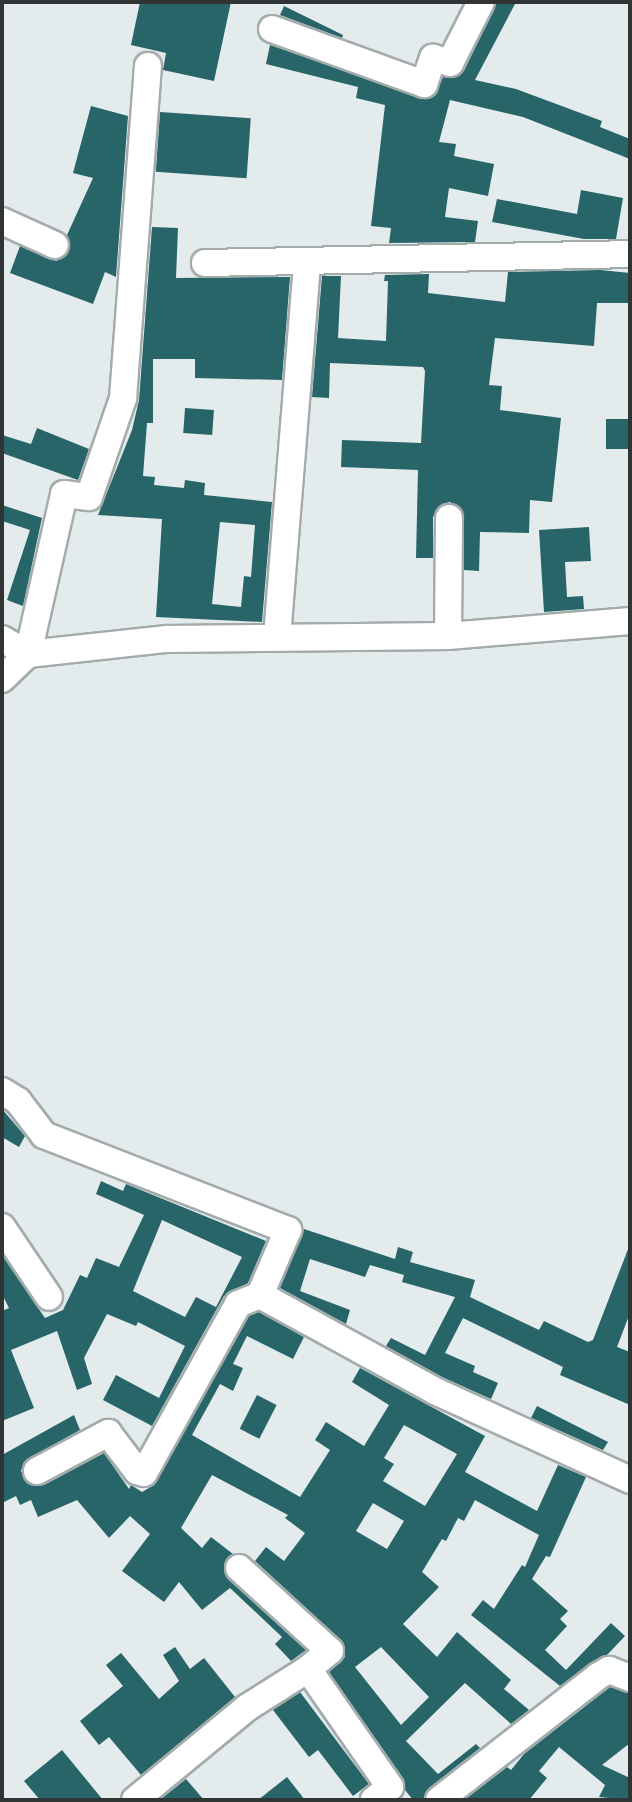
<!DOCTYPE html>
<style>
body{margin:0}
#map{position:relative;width:632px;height:1802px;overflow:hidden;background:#e3ebec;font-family:"Playfair Display",serif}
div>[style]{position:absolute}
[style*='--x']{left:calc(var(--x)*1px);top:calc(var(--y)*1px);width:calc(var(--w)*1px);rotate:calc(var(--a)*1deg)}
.building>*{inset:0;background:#276569;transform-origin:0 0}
.roads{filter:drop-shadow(2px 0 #a3abab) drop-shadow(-2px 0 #a3abab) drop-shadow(0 2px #a3abab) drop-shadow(0 -2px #a3abab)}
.minor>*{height:26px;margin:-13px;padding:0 13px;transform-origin:13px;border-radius:13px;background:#fff}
span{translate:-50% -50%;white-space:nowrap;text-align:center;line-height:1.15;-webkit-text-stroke:7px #fff;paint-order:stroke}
.frame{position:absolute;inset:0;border:4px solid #313435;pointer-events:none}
</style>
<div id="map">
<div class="building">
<i style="clip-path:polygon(140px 2px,231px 2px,214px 81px,163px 70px,166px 53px,131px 45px)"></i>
<i style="clip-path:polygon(497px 2px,516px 2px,475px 80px,516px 89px,602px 121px,600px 127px,630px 139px,630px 159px,523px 117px,450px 100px,439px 142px,456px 144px,454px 156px,494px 164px,488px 196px,449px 188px,445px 217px,478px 221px,475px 242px,389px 243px,391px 228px,371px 226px,385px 105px,356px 98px,358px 87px,266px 64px,270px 45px,427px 99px,435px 95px,443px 77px,453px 78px,464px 71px)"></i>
<i style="clip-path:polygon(284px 6px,343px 35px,342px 38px,280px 15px)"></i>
<i style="clip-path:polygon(91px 106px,128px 116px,116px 277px,105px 272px,93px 304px,10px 273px,20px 246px,56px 261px,69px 252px,67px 235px,93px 178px,73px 173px)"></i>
<i style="left:160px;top:112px;width:91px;height:60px;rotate:4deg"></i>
<i style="clip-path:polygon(581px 190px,623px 198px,616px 239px,584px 239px,492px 222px,497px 199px,577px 214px)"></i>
<i style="clip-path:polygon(evenodd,152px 227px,178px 228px,176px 278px,290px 277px,282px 380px,195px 378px,195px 359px,153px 359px,153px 423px,147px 423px,143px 476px,155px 477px,154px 485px,184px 488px,185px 480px,205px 483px,204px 495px,272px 502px,262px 622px,156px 617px,162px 519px,98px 515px,132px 430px,139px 400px,152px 227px,220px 522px,255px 525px,251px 577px,244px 576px,241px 607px,212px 604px,220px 522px)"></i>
<i style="clip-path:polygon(600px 270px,630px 273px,630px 303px,597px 303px,594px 346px,495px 338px,489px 385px,502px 386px,500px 410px,561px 418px,552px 502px,530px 500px,529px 533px,480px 532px,479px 571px,464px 570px,462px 510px,450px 502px,442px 504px,433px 517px,433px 558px,416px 558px,418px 470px,341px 467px,342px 440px,421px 443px,425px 371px,423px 367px,330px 363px,329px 398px,312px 397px,322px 276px,341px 276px,338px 338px,386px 341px,388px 281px,384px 281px,385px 275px,429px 274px,428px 293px,505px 302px,508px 272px)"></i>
<i style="left:185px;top:408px;width:29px;height:25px;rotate:4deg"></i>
<i style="left:606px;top:419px;width:24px;height:30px"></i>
<i style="clip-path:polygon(37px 428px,89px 449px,78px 480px,2px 453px,2px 435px,31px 444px)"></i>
<i style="clip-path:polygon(2px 505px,42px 518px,23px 606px,7px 600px,30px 530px,2px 521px)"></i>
<i style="clip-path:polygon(589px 527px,591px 561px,565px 562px,567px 597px,583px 596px,584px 609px,544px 612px,539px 530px)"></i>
<i style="clip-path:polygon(2px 1109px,25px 1136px,19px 1147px,2px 1137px)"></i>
<i style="clip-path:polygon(evenodd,101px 1181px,123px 1191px,126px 1184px,266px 1241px,248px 1283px,224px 1296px,152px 1426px,103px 1400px,116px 1375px,159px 1398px,185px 1346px,138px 1322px,136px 1326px,107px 1314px,84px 1358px,92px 1384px,77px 1390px,57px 1331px,11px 1350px,34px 1408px,2px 1421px,2px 1311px,9px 1308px,2px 1294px,2px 1255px,45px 1318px,63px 1310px,80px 1275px,87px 1278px,96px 1258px,119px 1267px,144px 1215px,96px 1194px,101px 1181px,162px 1220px,242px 1257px,216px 1307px,196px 1297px,185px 1317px,133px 1291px,162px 1220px)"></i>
<i style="clip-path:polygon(304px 1229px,395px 1259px,398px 1247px,413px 1252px,410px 1262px,475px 1280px,470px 1297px,539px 1330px,544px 1321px,588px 1342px,593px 1340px,630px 1244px,630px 1313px,617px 1347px,630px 1352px,630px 1405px,560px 1375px,563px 1367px,463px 1318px,445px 1353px,475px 1366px,473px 1372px,498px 1383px,491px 1399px,442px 1377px,386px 1346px,391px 1338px,425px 1355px,455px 1297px,402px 1282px,404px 1275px,370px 1265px,365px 1277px,310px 1259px,300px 1291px,350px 1310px,346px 1324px,280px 1288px)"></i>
<i style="clip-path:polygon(evenodd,259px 1312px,304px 1337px,293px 1359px,247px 1336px,233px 1364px,243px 1368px,233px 1391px,220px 1384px,192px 1435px,300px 1497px,330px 1450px,315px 1440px,326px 1422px,364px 1446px,389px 1405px,352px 1382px,360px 1368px,485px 1436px,465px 1472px,537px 1511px,558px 1465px,586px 1477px,550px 1557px,546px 1556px,532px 1579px,568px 1611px,560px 1619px,567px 1626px,545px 1650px,566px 1670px,611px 1623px,625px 1636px,608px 1654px,560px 1686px,471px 1615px,483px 1600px,494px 1609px,522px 1565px,525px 1567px,539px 1535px,475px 1500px,464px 1521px,458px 1518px,446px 1541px,442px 1539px,422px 1572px,439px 1587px,403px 1624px,437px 1657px,457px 1632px,511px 1680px,504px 1689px,529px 1710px,511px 1724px,465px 1683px,406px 1741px,438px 1774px,476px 1744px,480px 1748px,429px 1788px,424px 1800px,413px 1800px,405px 1790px,403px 1778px,329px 1672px,345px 1657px,341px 1640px,255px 1561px,266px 1547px,284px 1561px,305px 1533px,285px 1518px,288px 1515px,212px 1475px,181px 1528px,202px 1548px,211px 1537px,233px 1554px,224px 1565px,228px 1579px,306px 1650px,291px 1661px,275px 1644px,282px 1637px,230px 1588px,202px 1610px,179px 1582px,164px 1602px,122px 1571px,150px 1534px,130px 1516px,109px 1538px,77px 1500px,38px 1517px,31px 1500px,20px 1505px,16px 1496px,2px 1503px,2px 1455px,74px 1415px,80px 1430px,24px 1462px,21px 1471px,28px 1484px,44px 1485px,104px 1453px,129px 1489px,131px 1485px,142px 1492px,154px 1485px,249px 1316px,259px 1312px,404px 1425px,457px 1454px,425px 1506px,383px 1481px,394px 1464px,384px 1458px,404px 1425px,259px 1312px,373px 1503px,404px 1521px,387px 1549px,356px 1531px,373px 1503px,259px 1312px,381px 1647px,429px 1697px,401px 1725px,355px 1667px,381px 1647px)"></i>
<i style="left:257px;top:1395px;width:22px;height:38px;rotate:27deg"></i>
<i style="clip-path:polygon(537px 1406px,608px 1442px,603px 1450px,531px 1418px)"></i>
<i style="clip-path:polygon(175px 1647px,190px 1669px,204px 1658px,235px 1697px,141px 1775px,109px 1737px,99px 1745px,80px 1721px,123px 1686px,106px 1665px,121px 1653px,159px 1699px,179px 1681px,163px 1655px)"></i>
<i style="clip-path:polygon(610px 1687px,630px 1693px,630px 1743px,602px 1765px,630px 1778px,630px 1800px,599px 1797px,605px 1785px,559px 1747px,539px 1771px,547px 1778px,529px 1800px,464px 1800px,507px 1767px,511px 1770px,524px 1754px)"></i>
<i style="clip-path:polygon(300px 1692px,369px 1784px,353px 1796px,318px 1750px,309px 1757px,273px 1710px)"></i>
<i style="clip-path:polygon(62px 1750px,103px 1800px,40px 1800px,24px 1781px)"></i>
<i style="clip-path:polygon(287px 1777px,305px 1800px,258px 1800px)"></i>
<i style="clip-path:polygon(186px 1779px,204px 1800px,162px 1800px,161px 1799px)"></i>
</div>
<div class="roads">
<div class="minor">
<i style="--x:272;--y:29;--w:162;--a:19.9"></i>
<i style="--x:424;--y:84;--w:28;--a:-71"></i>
<i style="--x:433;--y:58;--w:18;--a:16"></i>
<i style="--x:450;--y:63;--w:68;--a:-63.1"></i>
<i style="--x:2;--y:221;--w:58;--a:24.4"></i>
<i style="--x:205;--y:263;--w:425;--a:-1.2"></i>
<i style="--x:448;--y:636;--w:118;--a:-89.5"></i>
<i style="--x:277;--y:637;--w:376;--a:-85.4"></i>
<i style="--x:2;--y:639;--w:30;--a:30"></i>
<i style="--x:28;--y:654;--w:140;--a:-6.2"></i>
<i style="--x:167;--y:639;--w:281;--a:-0.6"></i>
<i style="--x:448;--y:636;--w:183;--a:-4.7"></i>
<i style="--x:2;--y:679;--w:36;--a:-44"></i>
<i style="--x:28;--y:654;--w:164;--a:-77.3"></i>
<i style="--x:64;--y:494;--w:25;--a:7"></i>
<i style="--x:89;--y:497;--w:105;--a:-71"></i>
<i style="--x:123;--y:398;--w:333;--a:-85.7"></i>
<i style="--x:2;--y:1091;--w:19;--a:32"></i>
<i style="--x:18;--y:1101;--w:43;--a:52.6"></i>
<i style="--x:44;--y:1135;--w:262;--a:21.3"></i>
<i style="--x:288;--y:1230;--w:71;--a:113.3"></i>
<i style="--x:2;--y:1227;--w:84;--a:56.1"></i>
<i style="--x:37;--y:1471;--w:81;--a:-28.2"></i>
<i style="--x:108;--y:1433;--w:48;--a:52.7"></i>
<i style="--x:137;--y:1471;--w:7;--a:16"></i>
<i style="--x:144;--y:1473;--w:193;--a:-60.9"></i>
<i style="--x:238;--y:1304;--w:24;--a:-22"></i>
<i style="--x:260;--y:1295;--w:200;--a:28.7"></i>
<i style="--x:435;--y:1391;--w:214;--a:24.5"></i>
<i style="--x:239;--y:1568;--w:123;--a:42.4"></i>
<i style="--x:330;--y:1651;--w:28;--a:141"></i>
<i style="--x:135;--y:1800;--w:146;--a:-39.5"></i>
<i style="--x:248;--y:1707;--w:71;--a:-32.3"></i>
<i style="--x:308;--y:1669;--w:144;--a:55.2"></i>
<i style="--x:390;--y:1787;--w:21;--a:141"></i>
<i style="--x:439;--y:1800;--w:202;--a:-37.9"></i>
<i style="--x:598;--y:1676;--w:13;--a:-29"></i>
<i style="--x:609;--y:1670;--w:22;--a:21"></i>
</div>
</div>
<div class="frame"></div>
</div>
